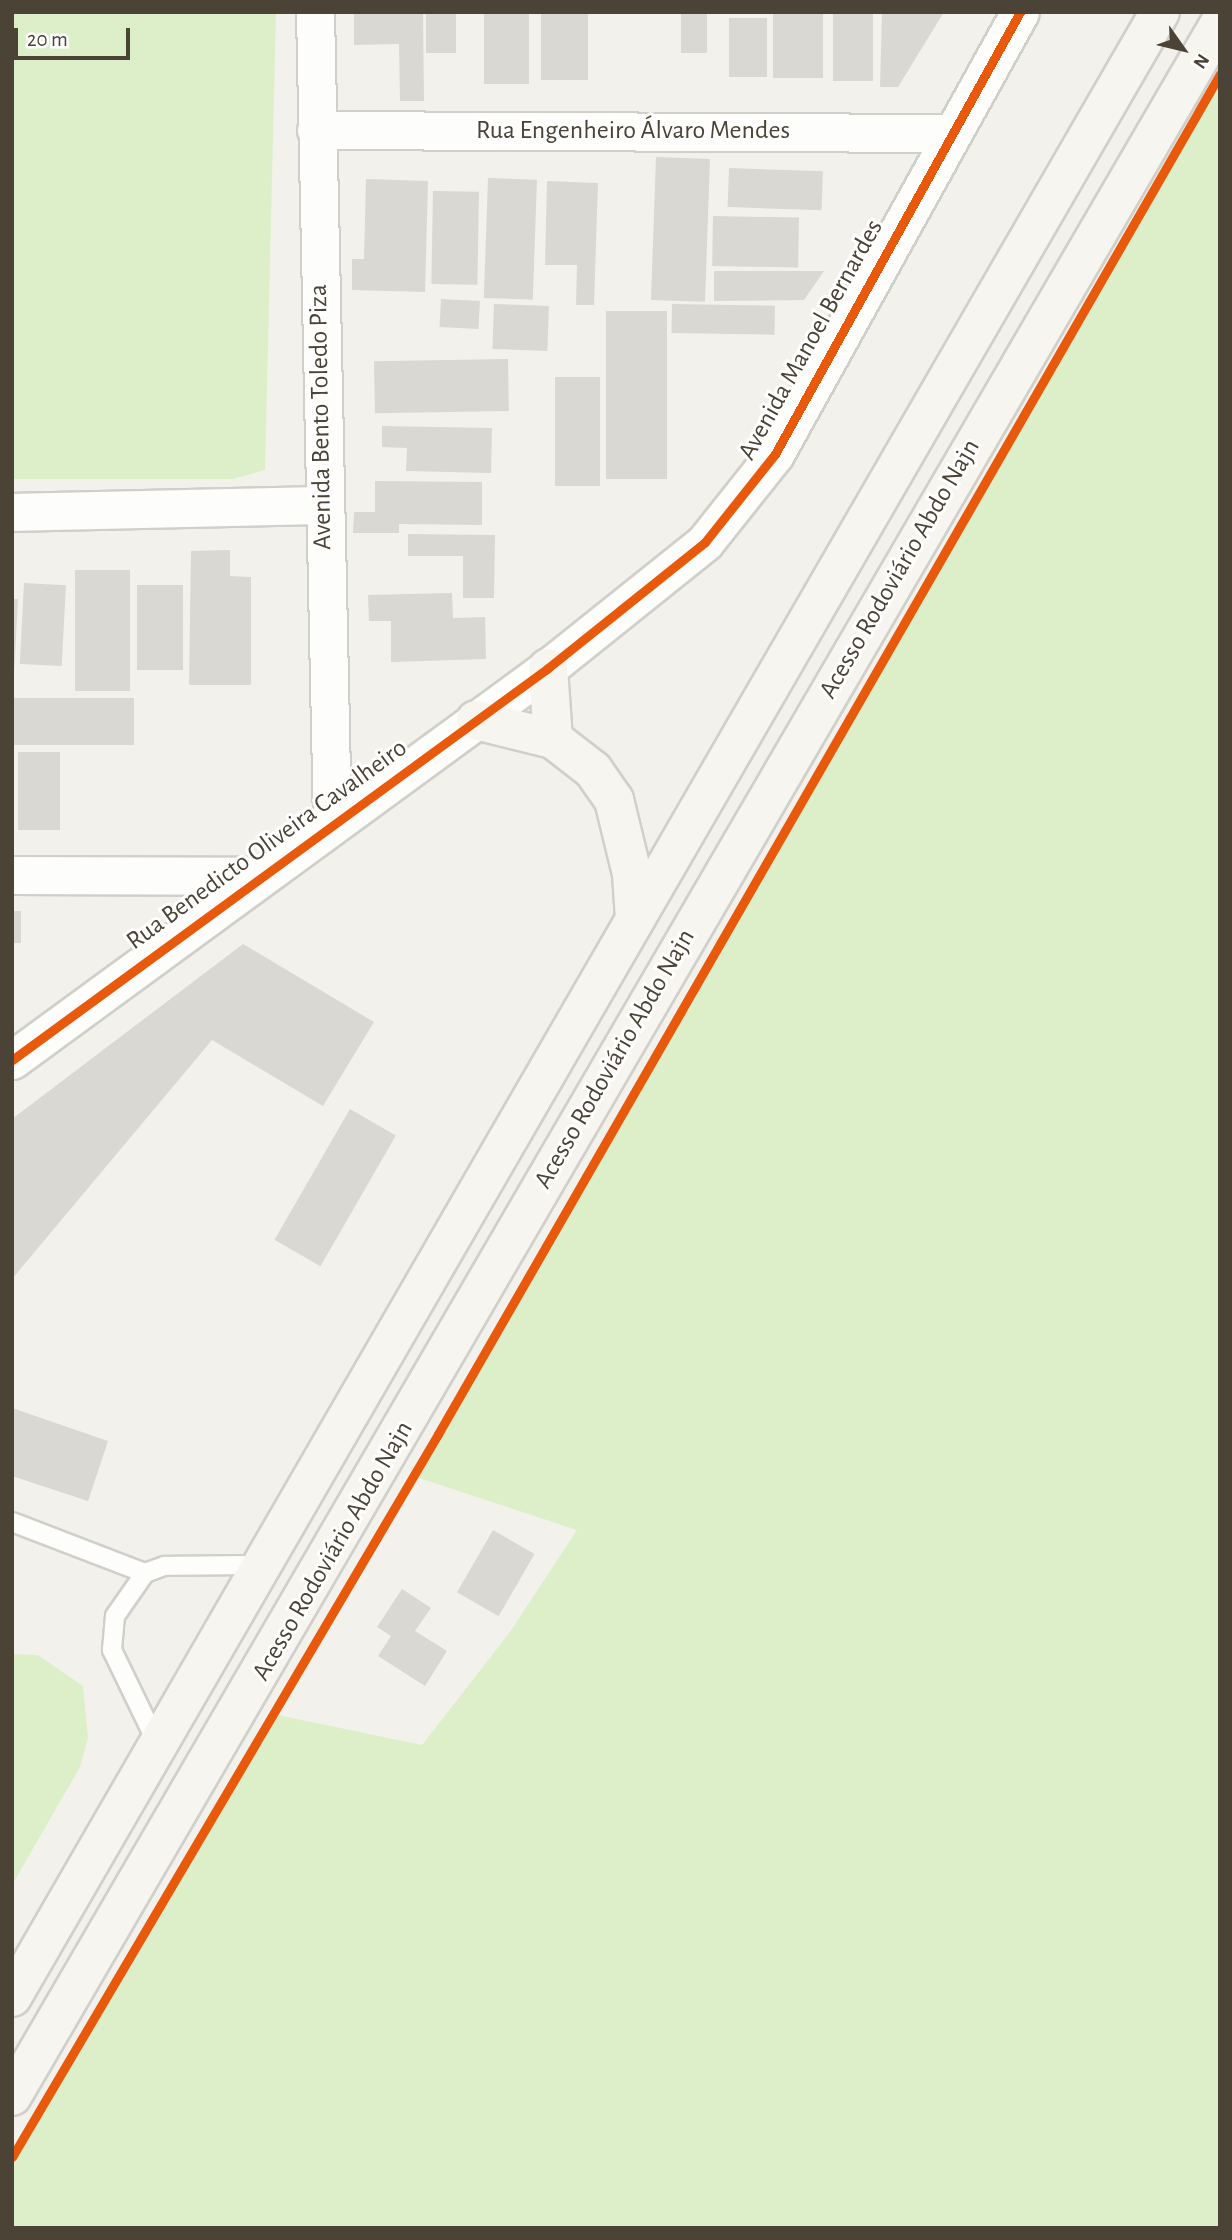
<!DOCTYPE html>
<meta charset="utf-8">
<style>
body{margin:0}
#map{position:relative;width:1232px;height:2240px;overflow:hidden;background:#f2f1eb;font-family:"Alegreya Sans",sans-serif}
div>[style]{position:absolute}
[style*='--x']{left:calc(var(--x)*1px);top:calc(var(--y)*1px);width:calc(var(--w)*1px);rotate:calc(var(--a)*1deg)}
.green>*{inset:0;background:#ddefc9}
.building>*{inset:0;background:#dad8d2;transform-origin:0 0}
.roads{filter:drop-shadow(2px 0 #d0cfc9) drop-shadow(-2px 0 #d0cfc9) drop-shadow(0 2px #d0cfc9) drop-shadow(0 -2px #d0cfc9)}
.service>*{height:18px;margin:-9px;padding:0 9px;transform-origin:9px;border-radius:9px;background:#fdfdfc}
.minor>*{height:37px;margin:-18.5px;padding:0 18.5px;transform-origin:18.5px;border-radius:18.5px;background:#fdfdfc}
.secondary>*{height:38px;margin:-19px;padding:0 19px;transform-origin:19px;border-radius:19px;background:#f7f5ef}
.cycleway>*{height:9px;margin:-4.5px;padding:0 4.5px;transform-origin:4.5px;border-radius:4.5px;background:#e8590c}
span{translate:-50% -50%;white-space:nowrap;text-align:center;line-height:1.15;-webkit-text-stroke:6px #fff;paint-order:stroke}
.street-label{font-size:26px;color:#4a4336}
.frame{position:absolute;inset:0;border:14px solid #4a4336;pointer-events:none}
.north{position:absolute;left:1148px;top:14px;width:70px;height:70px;-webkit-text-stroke:5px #fff;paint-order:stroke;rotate:124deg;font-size:19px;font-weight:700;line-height:28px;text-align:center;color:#4a4336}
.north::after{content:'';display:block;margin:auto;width:24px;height:32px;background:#4a4336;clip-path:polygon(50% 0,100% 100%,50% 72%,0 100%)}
.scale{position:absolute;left:14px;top:28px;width:116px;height:32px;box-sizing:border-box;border:4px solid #4a4336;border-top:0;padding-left:9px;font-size:21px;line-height:24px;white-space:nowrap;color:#4a4336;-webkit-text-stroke:5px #fff;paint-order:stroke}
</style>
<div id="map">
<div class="green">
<i style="clip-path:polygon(12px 12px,276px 12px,265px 470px,233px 479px,12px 479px)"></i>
<i style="clip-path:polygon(1220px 74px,1220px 2228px,12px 2228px,12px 2157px,273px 1714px,422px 1745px,510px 1632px,577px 1530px,413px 1476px)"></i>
<i style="clip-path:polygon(12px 1654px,38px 1655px,83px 1686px,88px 1738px,80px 1767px,12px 1885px)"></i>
</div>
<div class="building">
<i style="clip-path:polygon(354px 12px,423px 12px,424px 101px,400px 101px,399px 44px,354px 45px)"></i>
<i style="left:426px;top:12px;width:30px;height:41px"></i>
<i style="left:484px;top:12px;width:45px;height:72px"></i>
<i style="left:541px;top:12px;width:47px;height:68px"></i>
<i style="left:681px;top:12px;width:26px;height:41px"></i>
<i style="left:773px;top:12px;width:50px;height:66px"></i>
<i style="left:833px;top:12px;width:40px;height:69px"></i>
<i style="clip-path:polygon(882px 12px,944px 12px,898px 87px,880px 87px)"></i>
<i style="left:729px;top:18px;width:38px;height:59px"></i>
<i style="left:656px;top:157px;width:54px;height:143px;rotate:2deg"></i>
<i style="left:729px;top:168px;width:94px;height:39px;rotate:2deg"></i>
<i style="left:488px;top:178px;width:49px;height:120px;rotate:2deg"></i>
<i style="clip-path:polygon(366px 179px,428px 181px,425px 292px,352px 290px,352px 259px,364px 259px)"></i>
<i style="clip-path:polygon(547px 181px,598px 183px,594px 305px,576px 305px,577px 265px,545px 265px)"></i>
<i style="left:433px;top:191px;width:46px;height:93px;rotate:1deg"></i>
<i style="left:713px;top:216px;width:86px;height:50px;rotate:1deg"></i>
<i style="clip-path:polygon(714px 271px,824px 271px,804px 300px,714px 301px)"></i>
<i style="left:441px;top:299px;width:39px;height:28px;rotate:3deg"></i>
<i style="left:494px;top:304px;width:55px;height:45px;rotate:2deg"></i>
<i style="left:672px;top:304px;width:103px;height:29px;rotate:1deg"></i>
<i style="left:667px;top:311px;width:168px;height:61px;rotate:90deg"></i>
<i style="left:508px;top:359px;width:52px;height:134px;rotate:89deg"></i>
<i style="left:555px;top:377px;width:45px;height:109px"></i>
<i style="clip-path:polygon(382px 426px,492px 428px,491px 473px,406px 471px,407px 448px,382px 447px)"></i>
<i style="clip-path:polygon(375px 481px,482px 482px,482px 525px,399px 524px,399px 533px,353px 533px,354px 512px,375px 512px)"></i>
<i style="clip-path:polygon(408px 534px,495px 535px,494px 598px,463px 598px,463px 556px,408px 556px)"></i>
<i style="clip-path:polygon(230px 550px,230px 576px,251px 577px,251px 685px,189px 685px,191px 551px)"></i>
<i style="left:75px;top:570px;width:55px;height:121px"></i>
<i style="left:24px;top:583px;width:42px;height:81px;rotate:3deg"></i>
<i style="left:137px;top:585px;width:46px;height:85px"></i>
<i style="clip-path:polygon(452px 593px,453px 618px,485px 617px,486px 659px,391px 662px,391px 621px,369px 621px,368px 595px)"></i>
<i style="clip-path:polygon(12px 599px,18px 599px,14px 675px,12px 675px)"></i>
<i style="left:12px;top:698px;width:122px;height:47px"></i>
<i style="left:18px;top:752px;width:42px;height:78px"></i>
<i style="left:12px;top:911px;width:9px;height:32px"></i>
<i style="clip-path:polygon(243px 944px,374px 1022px,323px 1106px,212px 1040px,12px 1279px,12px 1119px)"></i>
<i style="left:350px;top:1109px;width:53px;height:151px;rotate:30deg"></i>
<i style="clip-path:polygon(12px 1408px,108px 1441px,88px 1501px,12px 1476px)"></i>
<i style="left:493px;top:1530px;width:48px;height:72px;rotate:30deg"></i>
<i style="clip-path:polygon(402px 1589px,431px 1608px,415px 1631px,447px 1651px,425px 1686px,378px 1656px,391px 1636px,377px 1627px)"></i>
</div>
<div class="roads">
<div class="service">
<i style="--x:12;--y:1522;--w:142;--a:21"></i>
<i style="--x:158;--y:1745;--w:106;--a:-115.8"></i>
<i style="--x:112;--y:1650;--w:34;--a:-85"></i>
<i style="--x:115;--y:1616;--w:52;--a:-55.1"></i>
<i style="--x:145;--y:1573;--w:20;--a:-20"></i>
<i style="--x:164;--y:1566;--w:101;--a:-0.6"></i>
</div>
<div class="minor">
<i style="--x:315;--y:12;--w:810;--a:88.8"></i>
<i style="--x:316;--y:130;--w:634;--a:0.27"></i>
<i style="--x:12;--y:512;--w:311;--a:-1.3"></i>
<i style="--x:12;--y:875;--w:244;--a:0.2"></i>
<i style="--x:12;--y:1060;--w:664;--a:-36.18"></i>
<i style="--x:548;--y:668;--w:201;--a:-38.7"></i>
<i style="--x:705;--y:542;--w:112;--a:-51.5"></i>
<i style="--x:775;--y:454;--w:505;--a:-61"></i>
</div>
<div class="secondary">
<i style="--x:548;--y:668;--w:71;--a:86"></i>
<i style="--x:476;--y:720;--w:79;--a:13.9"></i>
<i style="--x:553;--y:739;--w:51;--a:37.8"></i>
<i style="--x:593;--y:770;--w:37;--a:55"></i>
<i style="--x:614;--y:800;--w:76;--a:76.3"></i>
<i style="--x:632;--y:874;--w:45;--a:86.2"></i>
<i style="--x:12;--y:1997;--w:2293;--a:-59.96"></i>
<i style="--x:12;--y:2096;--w:2399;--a:-59.77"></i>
</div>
</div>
<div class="cycleway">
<i style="--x:12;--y:1060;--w:664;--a:-36.18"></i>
<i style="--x:548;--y:668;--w:201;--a:-38.7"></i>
<i style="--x:705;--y:542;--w:112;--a:-51.5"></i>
<i style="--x:775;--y:454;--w:505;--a:-61"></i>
<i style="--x:12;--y:2157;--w:839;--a:-59.49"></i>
<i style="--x:438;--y:1434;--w:1569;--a:-60.1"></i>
</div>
<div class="street-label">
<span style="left:633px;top:131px">Rua Engenheiro Álvaro Mendes</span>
<span style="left:811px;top:340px;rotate:-61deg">Avenida Manoel Bernardes</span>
<span style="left:321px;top:417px;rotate:-91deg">Avenida Bento Toledo Piza</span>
<span style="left:900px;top:569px;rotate:-60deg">Acesso Rodoviário Abdo Najn</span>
<span style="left:267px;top:845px;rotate:-36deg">Rua Benedicto Oliveira Cavalheiro</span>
<span style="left:615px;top:1059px;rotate:-60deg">Acesso Rodoviário Abdo Najn</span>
<span style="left:333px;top:1551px;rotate:-60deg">Acesso Rodoviário Abdo Najn</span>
</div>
<div class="frame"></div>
<div class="north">N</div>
<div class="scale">20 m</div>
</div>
